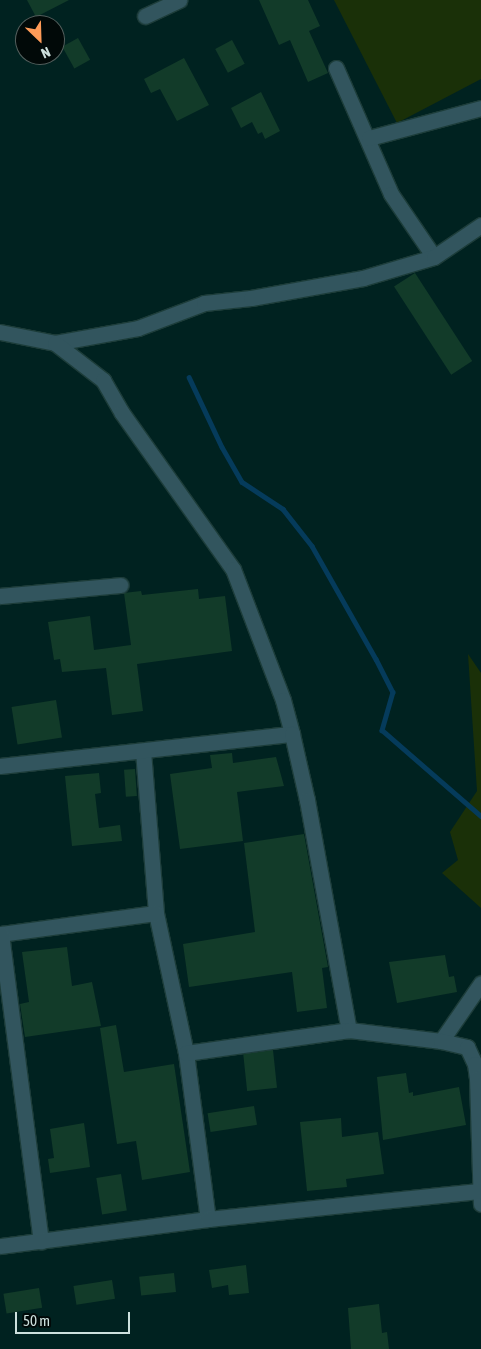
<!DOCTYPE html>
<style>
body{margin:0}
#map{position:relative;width:481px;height:1349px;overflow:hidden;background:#002220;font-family:"Asap Condensed",sans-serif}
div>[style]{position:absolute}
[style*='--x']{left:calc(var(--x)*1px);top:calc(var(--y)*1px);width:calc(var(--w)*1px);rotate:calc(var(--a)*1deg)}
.green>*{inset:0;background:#1a3008}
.stream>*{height:4.5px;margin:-2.25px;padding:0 2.25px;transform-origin:2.25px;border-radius:2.25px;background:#053b5b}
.building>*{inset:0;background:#123b29;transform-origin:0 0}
.roads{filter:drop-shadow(1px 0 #1d3d3a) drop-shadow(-1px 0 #1d3d3a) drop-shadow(0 1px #1d3d3a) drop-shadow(0 -1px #1d3d3a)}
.minor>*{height:15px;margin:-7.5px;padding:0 7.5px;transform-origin:7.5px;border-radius:7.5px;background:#32555e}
span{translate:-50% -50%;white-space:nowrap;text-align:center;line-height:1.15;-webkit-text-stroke:4.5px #010908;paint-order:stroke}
.north{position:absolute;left:15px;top:15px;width:50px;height:50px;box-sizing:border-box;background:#010908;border:1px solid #535f5d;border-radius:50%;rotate:156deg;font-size:14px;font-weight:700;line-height:20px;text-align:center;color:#cde0dd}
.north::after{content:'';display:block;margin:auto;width:18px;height:22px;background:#fe9b58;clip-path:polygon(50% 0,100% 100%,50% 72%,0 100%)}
.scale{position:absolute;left:15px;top:1312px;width:115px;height:22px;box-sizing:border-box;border:2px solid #cde0dd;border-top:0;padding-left:6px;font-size:15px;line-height:18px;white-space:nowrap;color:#cde0dd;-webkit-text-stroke:4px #010908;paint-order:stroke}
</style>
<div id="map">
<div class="green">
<i style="clip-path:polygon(334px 0,481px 0,481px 79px,397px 123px)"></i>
<i style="clip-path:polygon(468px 654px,481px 673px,481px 908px,442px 873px,458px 860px,450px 832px,477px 791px)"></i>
</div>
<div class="stream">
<i style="--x:189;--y:377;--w:77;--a:64.8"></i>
<i style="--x:222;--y:447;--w:40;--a:60.3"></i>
<i style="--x:242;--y:482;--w:49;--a:33.4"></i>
<i style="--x:283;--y:509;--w:47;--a:51.9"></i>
<i style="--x:312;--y:546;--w:130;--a:60.5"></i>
<i style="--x:376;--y:659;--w:37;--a:63"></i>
<i style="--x:393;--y:692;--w:40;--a:106"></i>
<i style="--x:382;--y:730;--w:131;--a:41"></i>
</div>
<div class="building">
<i style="clip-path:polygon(27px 0,69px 0,36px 17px)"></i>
<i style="clip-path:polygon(259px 0,308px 0,320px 26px,309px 31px,328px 73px,308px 82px,290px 40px,279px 45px)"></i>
<i style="left:78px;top:38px;width:25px;height:18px;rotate:61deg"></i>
<i style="left:232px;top:40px;width:27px;height:19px;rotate:62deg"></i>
<i style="clip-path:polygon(184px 58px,209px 105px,177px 121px,160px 89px,151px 93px,144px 79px)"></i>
<i style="clip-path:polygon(261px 92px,280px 131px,265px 139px,262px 132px,258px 134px,252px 122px,241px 128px,231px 108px)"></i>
<i style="left:415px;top:273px;width:105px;height:25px;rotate:57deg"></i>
<i style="clip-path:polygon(198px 589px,199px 599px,225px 596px,232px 651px,137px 664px,143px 711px,112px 715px,106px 668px,62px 672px,60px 659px,54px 660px,48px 622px,90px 616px,94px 650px,131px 645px,124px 593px,141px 591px,142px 595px)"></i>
<i style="left:56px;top:700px;width:38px;height:45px;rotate:81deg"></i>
<i style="clip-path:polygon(232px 753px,233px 763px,276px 757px,284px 786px,237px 792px,243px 841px,180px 849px,170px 774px,212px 768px,210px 755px)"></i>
<i style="left:135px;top:769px;width:27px;height:11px;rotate:86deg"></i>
<i style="clip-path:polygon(99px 773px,101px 793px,95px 794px,99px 828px,120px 825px,122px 841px,72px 846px,65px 776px)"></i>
<i style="clip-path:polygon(304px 834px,328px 967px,322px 968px,327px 1008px,297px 1012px,292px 972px,189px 987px,183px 944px,255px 932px,244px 843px)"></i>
<i style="clip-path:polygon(67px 947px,72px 986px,92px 982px,101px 1026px,25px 1037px,20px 1004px,29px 1002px,22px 952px)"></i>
<i style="clip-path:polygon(445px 955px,449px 977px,454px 976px,457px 992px,397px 1003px,389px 962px)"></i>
<i style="clip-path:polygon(116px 1025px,124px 1072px,174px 1064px,190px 1172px,142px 1180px,136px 1141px,117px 1144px,100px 1028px)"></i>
<i style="left:273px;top:1050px;width:38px;height:30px;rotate:84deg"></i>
<i style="clip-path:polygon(406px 1073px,409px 1093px,413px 1092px,413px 1096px,459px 1087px,466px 1125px,383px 1140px,377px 1077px)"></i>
<i style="left:254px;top:1106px;width:19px;height:47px;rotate:81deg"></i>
<i style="clip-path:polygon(341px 1118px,342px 1137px,378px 1132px,384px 1174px,346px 1179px,347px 1187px,307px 1191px,300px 1122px)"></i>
<i style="clip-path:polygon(84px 1123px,90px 1167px,50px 1173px,48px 1159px,54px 1158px,50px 1129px)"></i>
<i style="left:121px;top:1174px;width:37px;height:25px;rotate:81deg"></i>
<i style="clip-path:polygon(246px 1265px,249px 1293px,229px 1295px,228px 1285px,212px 1288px,209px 1270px)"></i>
<i style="left:174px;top:1273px;width:19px;height:35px;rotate:84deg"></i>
<i style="left:112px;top:1280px;width:19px;height:39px;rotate:81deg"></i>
<i style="left:39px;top:1288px;width:20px;height:36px;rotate:81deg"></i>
<i style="clip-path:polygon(379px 1304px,382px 1333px,387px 1332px,389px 1349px,351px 1349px,348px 1308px)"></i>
</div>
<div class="roads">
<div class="minor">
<i style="--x:145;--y:16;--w:38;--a:-25"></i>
<i style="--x:336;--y:68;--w:137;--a:66.4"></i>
<i style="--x:391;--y:194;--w:76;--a:55.7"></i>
<i style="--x:369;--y:138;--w:116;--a:-15"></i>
<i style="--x:0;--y:332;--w:56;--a:11.3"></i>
<i style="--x:55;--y:343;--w:84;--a:-10.2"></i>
<i style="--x:138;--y:328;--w:71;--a:-20.7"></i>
<i style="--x:204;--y:303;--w:47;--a:-6.1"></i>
<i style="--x:251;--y:298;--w:114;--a:-10.1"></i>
<i style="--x:363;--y:278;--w:74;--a:-16.5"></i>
<i style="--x:434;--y:257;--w:57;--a:-34.2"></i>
<i style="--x:55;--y:343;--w:61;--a:37.6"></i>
<i style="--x:103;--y:380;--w:38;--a:60"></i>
<i style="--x:122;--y:413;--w:191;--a:54.6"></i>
<i style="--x:233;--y:569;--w:140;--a:69.1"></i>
<i style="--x:283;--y:700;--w:35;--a:75"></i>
<i style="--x:0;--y:596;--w:121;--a:-5.2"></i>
<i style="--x:143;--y:751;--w:163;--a:85.4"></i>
<i style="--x:156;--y:913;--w:143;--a:77.9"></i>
<i style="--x:186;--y:1053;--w:167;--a:82.5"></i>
<i style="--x:0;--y:766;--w:294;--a:-6.3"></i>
<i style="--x:292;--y:734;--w:68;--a:77.2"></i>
<i style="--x:307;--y:800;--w:234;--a:79.7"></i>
<i style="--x:0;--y:934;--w:157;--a:-7.7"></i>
<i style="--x:1;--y:934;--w:310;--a:82.6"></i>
<i style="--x:441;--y:1041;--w:70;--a:-55.4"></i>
<i style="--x:186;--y:1053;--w:165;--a:-8"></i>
<i style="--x:349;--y:1030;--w:93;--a:6.8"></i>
<i style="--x:441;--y:1041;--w:27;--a:13"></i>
<i style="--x:467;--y:1047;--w:19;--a:65"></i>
<i style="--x:475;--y:1064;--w:14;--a:82"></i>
<i style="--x:477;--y:1078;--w:126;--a:88.2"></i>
<i style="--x:0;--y:1246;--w:210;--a:-7.4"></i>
<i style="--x:208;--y:1219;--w:272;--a:-5.9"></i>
</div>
</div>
<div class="north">N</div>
<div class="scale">50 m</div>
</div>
